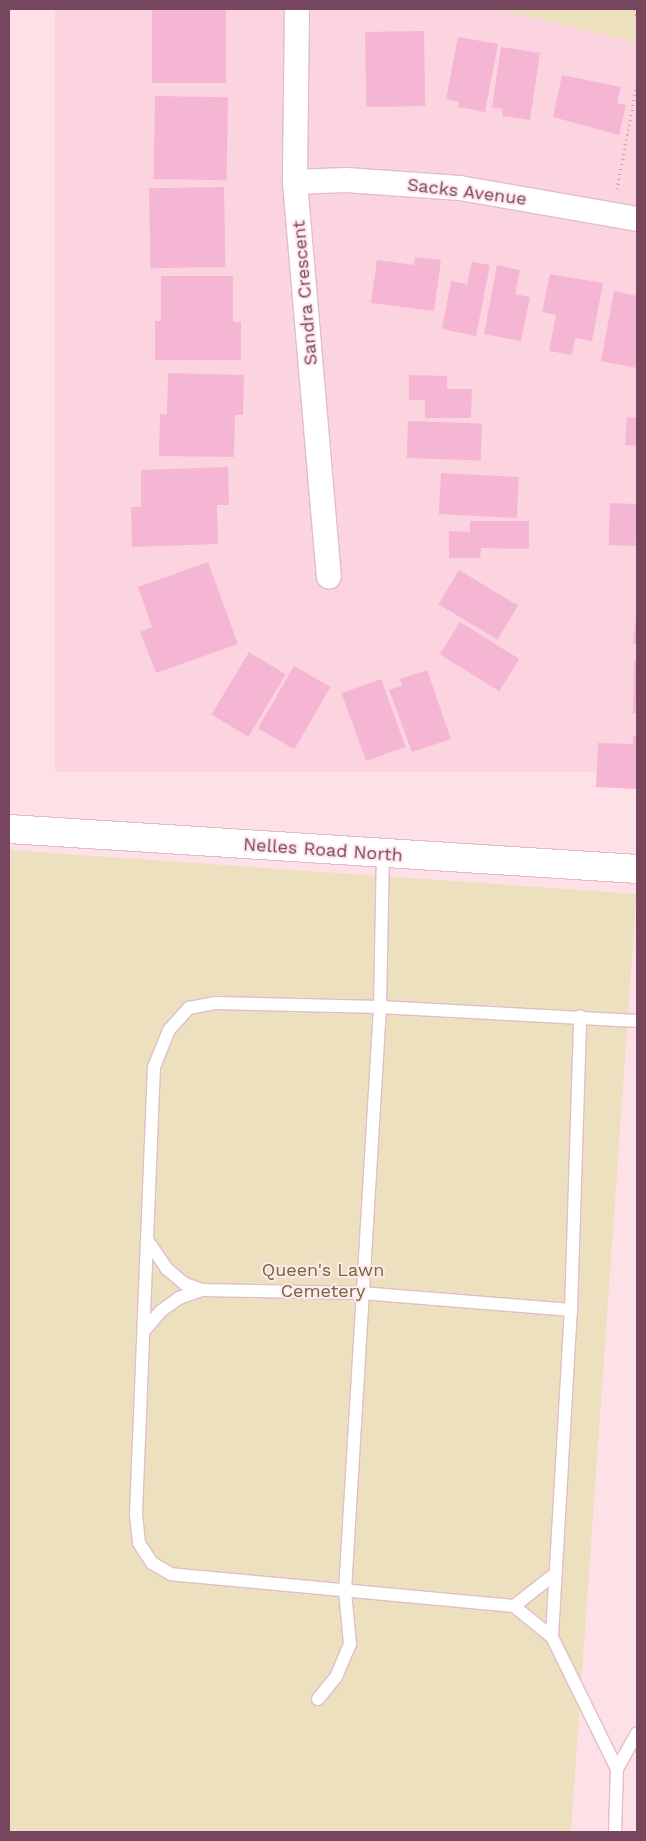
<!DOCTYPE html>
<style>
body{margin:0}
#map{position:relative;width:646px;height:1841px;overflow:hidden;background:#fee0e7;font-family:"Work Sans",sans-serif}
div>[style]{position:absolute}
[style*='--x']{left:calc(var(--x)*1px);top:calc(var(--y)*1px);width:calc(var(--w)*1px);rotate:calc(var(--a)*1deg)}
.residential>*{inset:0;background:#fbd4e0;transform-origin:0 0}
.green>*{inset:0;background:#ece0be;transform-origin:0 0}
.building>*{inset:0;background:#f5b6d3;transform-origin:0 0}
.path>*{height:3px;margin-top:-1.5px;transform-origin:0;background:repeating-linear-gradient(90deg,#d99ab7 0 1px,transparent 0 5px)}
.roads{filter:drop-shadow(1px 0 #e2bcca) drop-shadow(-1px 0 #e2bcca) drop-shadow(0 1px #e2bcca) drop-shadow(0 -1px #e2bcca)}
.service>*{height:12px;margin:-6px;padding:0 6px;transform-origin:6px;border-radius:6px;background:#fff}
.minor>*{height:24px;margin:-12px;padding:0 12px;transform-origin:12px;border-radius:12px;background:#fff}
.tertiary>*{height:28px;margin:-14px;padding:0 14px;transform-origin:14px;border-radius:14px;background:#fff}
span{translate:-50% -50%;white-space:nowrap;text-align:center;line-height:1.15;-webkit-text-stroke:4px #ffe8ee;paint-order:stroke}
.street-label{font-size:18px;color:#76465e}
.park-label{font-size:18px;color:#716838}
.frame{position:absolute;inset:0;border:10px solid #76465e;pointer-events:none}
</style>
<div id="map">
<div class="residential">
<i style="left:55px;top:9px;width:582px;height:763px"></i>
</div>
<div class="green">
<i style="clip-path:polygon(496px 9px,637px 9px,637px 42px)"></i>
<i style="left:9px;top:850px;width:629px;height:982px;rotate:4deg"></i>
</div>
<div class="building">
<i style="left:152px;top:9px;width:74px;height:74px"></i>
<i style="left:424px;top:31px;width:75px;height:59px;rotate:89deg"></i>
<i style="clip-path:polygon(458px 37px,498px 44px,485px 112px,458px 107px,459px 102px,446px 99px)"></i>
<i style="clip-path:polygon(501px 47px,540px 53px,530px 120px,502px 116px,503px 109px,492px 107px)"></i>
<i style="clip-path:polygon(562px 75px,621px 87px,617px 103px,626px 105px,619px 135px,553px 117px)"></i>
<i style="left:155px;top:96px;width:73px;height:83px;rotate:1deg"></i>
<i style="left:224px;top:187px;width:80px;height:75px;rotate:89deg"></i>
<i style="clip-path:polygon(415px 257px,441px 260px,434px 311px,371px 303px,377px 260px,414px 265px)"></i>
<i style="clip-path:polygon(472px 262px,490px 265px,476px 336px,442px 329px,451px 281px,467px 284px)"></i>
<i style="clip-path:polygon(497px 265px,520px 270px,515px 294px,530px 297px,521px 341px,484px 334px)"></i>
<i style="clip-path:polygon(550px 274px,603px 283px,592px 341px,575px 338px,572px 355px,549px 351px,556px 315px,542px 312px)"></i>
<i style="clip-path:polygon(161px 276px,233px 276px,233px 322px,241px 322px,241px 360px,155px 360px,155px 321px,161px 321px)"></i>
<i style="clip-path:polygon(614px 291px,637px 296px,637px 368px,601px 361px)"></i>
<i style="clip-path:polygon(168px 373px,244px 375px,243px 415px,235px 415px,234px 457px,159px 456px,160px 414px,167px 414px)"></i>
<i style="clip-path:polygon(409px 375px,447px 376px,447px 389px,472px 389px,471px 418px,425px 418px,425px 400px,409px 400px)"></i>
<i style="clip-path:polygon(627px 417px,637px 418px,637px 446px,625px 445px)"></i>
<i style="left:408px;top:421px;width:74px;height:37px;rotate:2deg"></i>
<i style="clip-path:polygon(228px 467px,229px 505px,217px 505px,218px 544px,132px 547px,131px 507px,141px 507px,141px 470px)"></i>
<i style="left:441px;top:473px;width:78px;height:41px;rotate:3deg"></i>
<i style="left:610px;top:503px;width:27px;height:42px;rotate:2deg"></i>
<i style="clip-path:polygon(470px 521px,529px 521px,529px 549px,481px 548px,480px 558px,449px 558px,449px 531px,470px 532px)"></i>
<i style="clip-path:polygon(208px 562px,238px 644px,156px 673px,140px 632px,152px 627px,138px 587px)"></i>
<i style="left:459px;top:570px;width:69px;height:40px;rotate:31deg"></i>
<i style="clip-path:polygon(637px 607px,637px 644px,633px 644px)"></i>
<i style="left:460px;top:622px;width:70px;height:38px;rotate:32deg"></i>
<i style="left:249px;top:652px;width:43px;height:73px;rotate:31deg"></i>
<i style="clip-path:polygon(634px 661px,637px 661px,637px 713px,633px 713px)"></i>
<i style="left:294px;top:666px;width:42px;height:72px;rotate:30deg"></i>
<i style="clip-path:polygon(427px 670px,451px 739px,412px 752px,389px 690px,402px 686px,400px 679px)"></i>
<i style="left:381px;top:679px;width:72px;height:42px;rotate:70deg"></i>
<i style="clip-path:polygon(633px 736px,637px 736px,637px 789px,596px 787px,598px 743px,633px 744px)"></i>
</div>
<div class="path">
<i style="--x:635;--y:9;--w:10;--a:79"></i>
<i style="--x:617;--y:189;--w:108;--a:-79.3"></i>
</div>
<div class="roads">
<div class="service">
<i style="--x:148;--y:1241;--w:34;--a:56"></i>
<i style="--x:167;--y:1269;--w:23;--a:40"></i>
<i style="--x:185;--y:1284;--w:18;--a:19"></i>
<i style="--x:202;--y:1290;--w:159;--a:1.1"></i>
<i style="--x:361;--y:1293;--w:211;--a:4.6"></i>
<i style="--x:144;--y:1331;--w:26;--a:-50"></i>
<i style="--x:161;--y:1311;--w:22;--a:-36"></i>
<i style="--x:179;--y:1298;--w:24;--a:-19"></i>
<i style="--x:514;--y:1606;--w:52;--a:-38"></i>
<i style="--x:552;--y:1637;--w:328;--a:-86.7"></i>
<i style="--x:571;--y:1310;--w:294;--a:-88.2"></i>
<i style="--x:318;--y:1699;--w:28;--a:-51"></i>
<i style="--x:336;--y:1677;--w:36;--a:-67"></i>
<i style="--x:350;--y:1644;--w:53;--a:-95.4"></i>
<i style="--x:345;--y:1591;--w:585;--a:-86.57"></i>
<i style="--x:380;--y:1007;--w:152;--a:-88.9"></i>
<i style="--x:617;--y:1769;--w:147;--a:-116.2"></i>
<i style="--x:552;--y:1637;--w:49;--a:-140.8"></i>
<i style="--x:514;--y:1606;--w:344;--a:-174.7"></i>
<i style="--x:171;--y:1574;--w:22;--a:-150"></i>
<i style="--x:152;--y:1563;--w:24;--a:-123"></i>
<i style="--x:139;--y:1543;--w:29;--a:-96"></i>
<i style="--x:136;--y:1514;--w:447;--a:-87.7"></i>
<i style="--x:154;--y:1067;--w:40;--a:-68"></i>
<i style="--x:169;--y:1030;--w:30;--a:-48"></i>
<i style="--x:189;--y:1008;--w:26;--a:-11"></i>
<i style="--x:215;--y:1003;--w:165;--a:1.4"></i>
<i style="--x:380;--y:1007;--w:257;--a:3.1"></i>
<i style="--x:615;--y:1832;--w:63;--a:-88.2"></i>
<i style="--x:617;--y:1769;--w:41;--a:-60.9"></i>
</div>
<div class="minor">
<i style="--x:297;--y:9;--w:173;--a:90.7"></i>
<i style="--x:295;--y:182;--w:396;--a:85.1"></i>
<i style="--x:295;--y:182;--w:51;--a:-2.2"></i>
<i style="--x:346;--y:180;--w:114;--a:4"></i>
<i style="--x:460;--y:188;--w:180;--a:9.9"></i>
</div>
<div class="tertiary">
<i style="--x:9;--y:829;--w:629;--a:3.64"></i>
</div>
</div>
<div class="street-label">
<span style="left:467px;top:192px;rotate:7deg">Sacks Avenue</span>
<span style="left:305px;top:293px;rotate:-95deg">Sandra Crescent</span>
<span style="left:323px;top:850px;rotate:4deg">Nelles Road North</span>
</div>
<div class="park-label">
<span style="left:323px;top:1281px">Queen's Lawn<br>Cemetery</span>
</div>
<div class="frame"></div>
</div>
